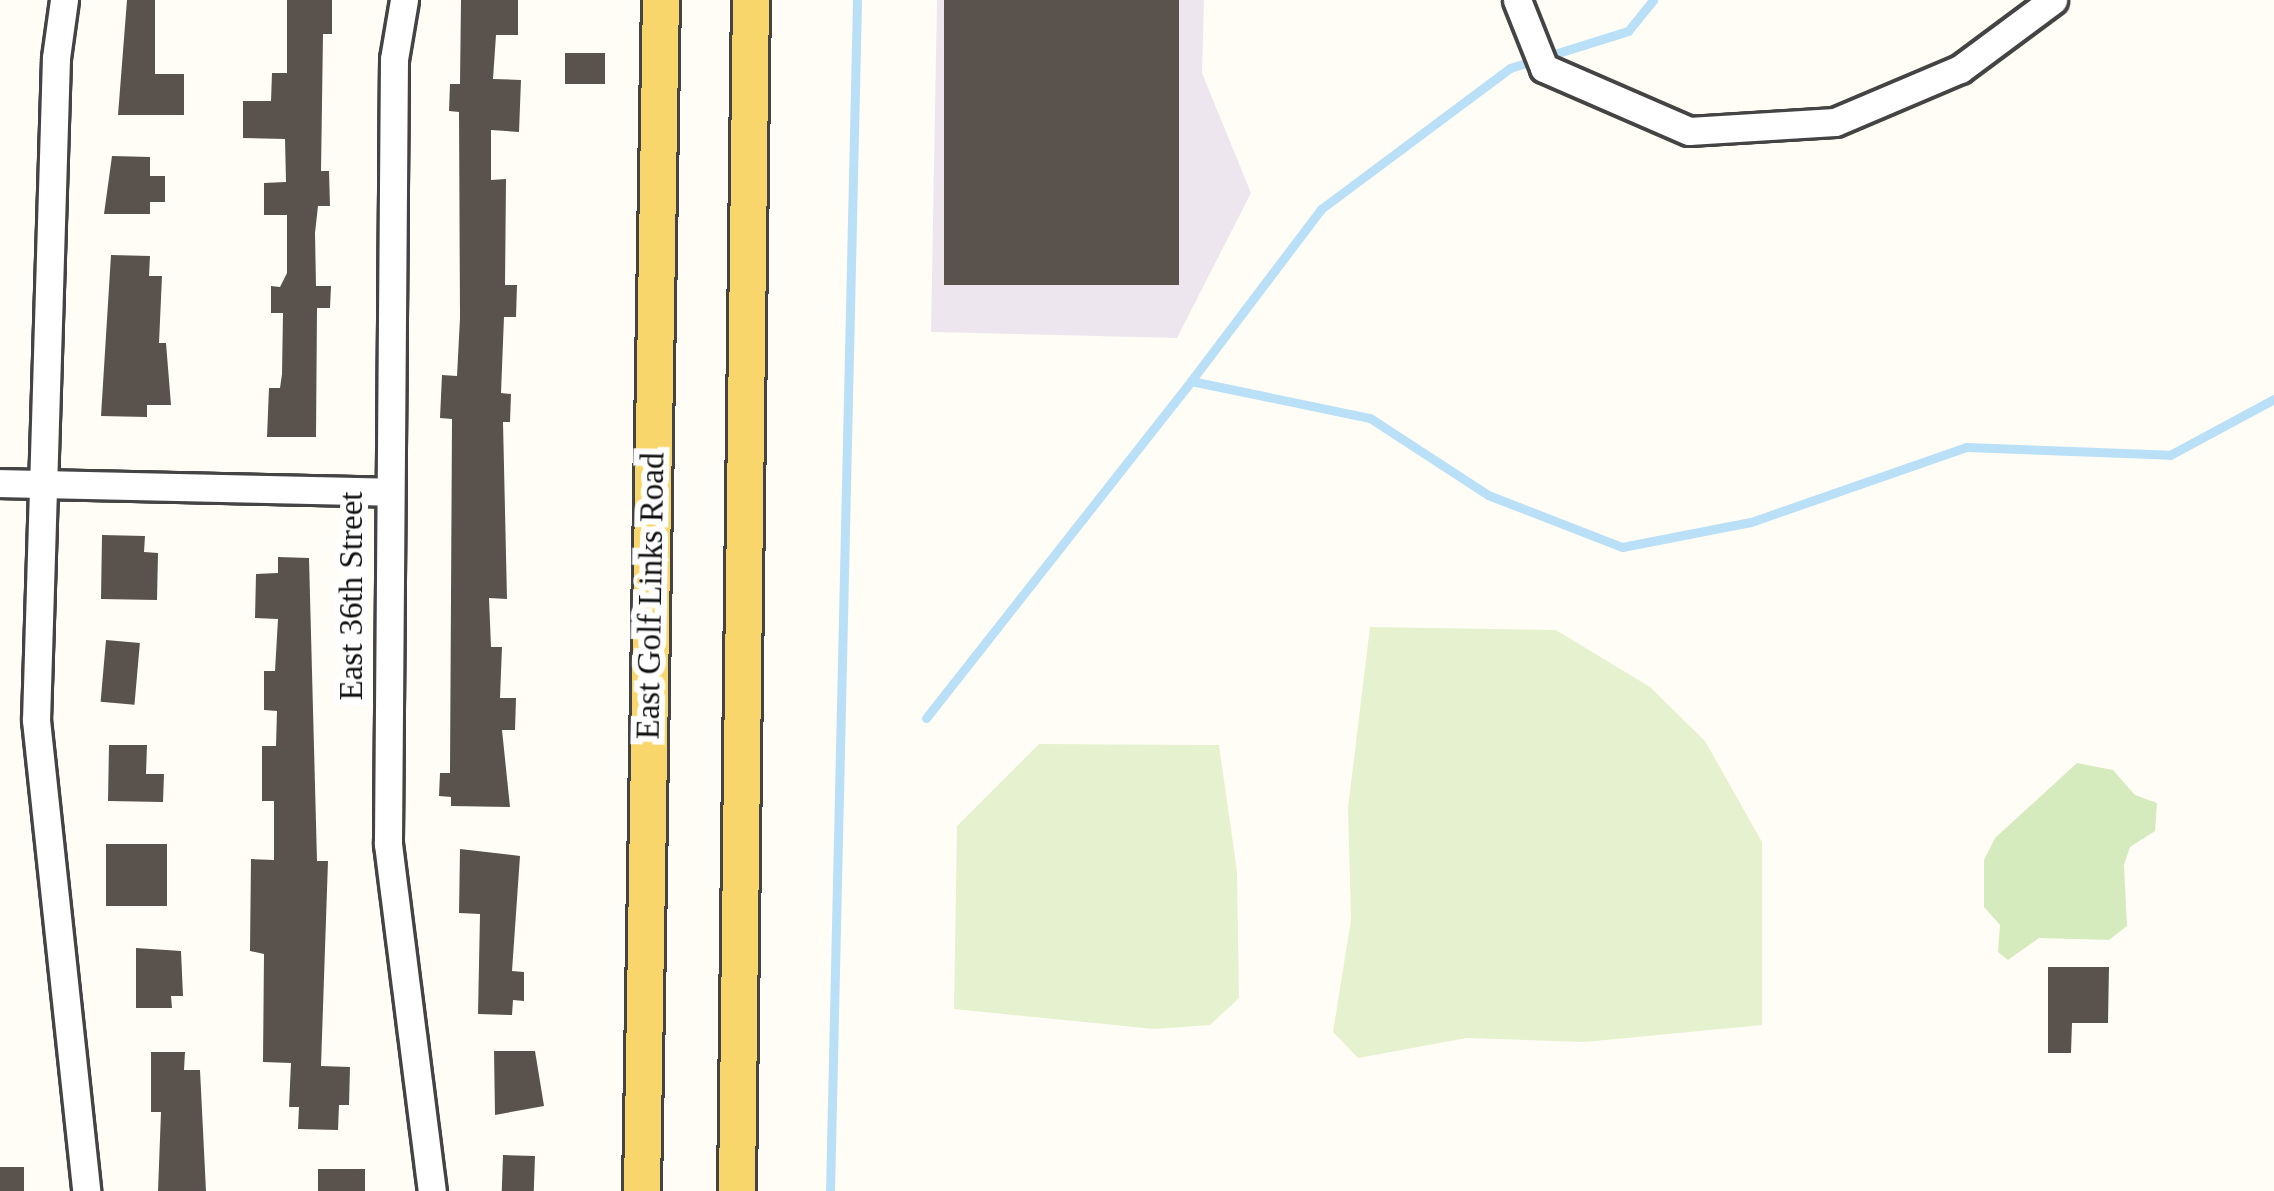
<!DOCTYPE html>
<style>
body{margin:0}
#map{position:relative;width:2274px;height:1191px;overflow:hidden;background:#fffdf5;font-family:"Times New Roman",serif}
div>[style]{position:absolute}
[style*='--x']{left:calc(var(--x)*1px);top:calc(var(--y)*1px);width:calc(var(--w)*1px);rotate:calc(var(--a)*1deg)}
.industrial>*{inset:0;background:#eee6ef}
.green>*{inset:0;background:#d5ebbd}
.pitch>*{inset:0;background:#e6f2cf}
.stream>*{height:9px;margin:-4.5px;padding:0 4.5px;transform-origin:4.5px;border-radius:4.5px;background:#b9e0f7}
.building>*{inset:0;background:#5a524d;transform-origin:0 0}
.roads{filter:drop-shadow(3px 0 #444) drop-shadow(-3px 0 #444) drop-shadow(0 3px #444) drop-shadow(0 -3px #444)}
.minor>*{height:27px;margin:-13.5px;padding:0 13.5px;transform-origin:13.5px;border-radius:13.5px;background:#fff}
.major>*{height:36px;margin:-18px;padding:0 18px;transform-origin:18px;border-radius:18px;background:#f9d66b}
span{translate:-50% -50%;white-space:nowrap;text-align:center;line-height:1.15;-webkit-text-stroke:12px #fff;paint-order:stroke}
.street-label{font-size:33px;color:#111}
</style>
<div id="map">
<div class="industrial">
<i style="clip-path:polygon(937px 0,1204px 0,1202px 73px,1251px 193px,1177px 338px,931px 332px)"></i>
</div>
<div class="green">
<i style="clip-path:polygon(2077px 763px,2113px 770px,2135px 795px,2157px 803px,2155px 831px,2130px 847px,2124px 865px,2127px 926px,2109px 940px,2039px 938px,2008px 960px,1998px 952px,2000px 925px,1984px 907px,1984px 860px,1995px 838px)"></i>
</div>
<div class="pitch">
<i style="clip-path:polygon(1370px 627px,1556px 630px,1650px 687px,1705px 741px,1762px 842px,1762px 1025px,1585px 1042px,1467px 1038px,1358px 1058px,1333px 1032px,1351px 920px,1348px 808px)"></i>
<i style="clip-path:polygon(1039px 744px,1219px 745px,1237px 871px,1239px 998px,1210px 1025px,1154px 1029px,954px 1009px,957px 826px)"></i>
</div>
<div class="stream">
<i style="--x:1191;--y:381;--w:216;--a:-52.9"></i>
<i style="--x:1321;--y:209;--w:236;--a:-36.7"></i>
<i style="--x:1510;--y:68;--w:124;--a:-17.4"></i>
<i style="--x:1628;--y:31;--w:40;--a:-51"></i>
<i style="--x:926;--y:718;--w:429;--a:-51.8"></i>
<i style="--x:1191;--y:381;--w:183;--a:11.7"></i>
<i style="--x:1370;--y:418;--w:141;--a:33.1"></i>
<i style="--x:1488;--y:495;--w:144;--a:21.2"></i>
<i style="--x:1622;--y:547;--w:131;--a:-11"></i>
<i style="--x:1751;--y:522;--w:228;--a:-19.2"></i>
<i style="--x:1966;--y:447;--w:204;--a:2.2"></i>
<i style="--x:2170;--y:455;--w:118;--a:-28.3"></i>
<i style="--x:830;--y:1191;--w:1191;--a:-88.7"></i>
</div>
<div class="building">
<i style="clip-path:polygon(127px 0,155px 0,155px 74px,184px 74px,184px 115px,118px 115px)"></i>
<i style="clip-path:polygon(287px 0,332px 0,332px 34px,323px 34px,321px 171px,329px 171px,330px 206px,318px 206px,315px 233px,316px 286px,331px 286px,330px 308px,317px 308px,316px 437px,267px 437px,269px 388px,280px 388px,282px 374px,283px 313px,271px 313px,271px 286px,280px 287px,287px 273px,287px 215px,264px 215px,264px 183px,286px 182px,285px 139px,243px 138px,243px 101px,271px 101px,272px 73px,287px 73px)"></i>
<i style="clip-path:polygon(461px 0,518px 0,518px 35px,496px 35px,493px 79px,521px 80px,519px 132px,491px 130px,491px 180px,506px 179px,505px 285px,517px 285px,516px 317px,504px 317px,501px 393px,511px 394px,510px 422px,503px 422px,507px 599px,489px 598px,491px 647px,502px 647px,500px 698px,516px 698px,515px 730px,502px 730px,510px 807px,451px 806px,451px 797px,439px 796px,440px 773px,450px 773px,452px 419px,440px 418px,442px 375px,457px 376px,460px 318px,459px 112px,449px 111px,450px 84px,460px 84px)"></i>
<i style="left:944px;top:0;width:235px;height:285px"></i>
<i style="left:565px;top:53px;width:40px;height:31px"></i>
<i style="clip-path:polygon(112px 156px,150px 157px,150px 176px,165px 176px,165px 202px,150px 202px,150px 214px,104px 214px)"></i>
<i style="clip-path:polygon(111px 255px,150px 256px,149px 276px,162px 276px,159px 343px,166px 343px,171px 405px,147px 405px,147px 417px,101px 416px)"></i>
<i style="clip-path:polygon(102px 535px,145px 536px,144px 552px,158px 553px,157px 600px,101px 599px)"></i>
<i style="clip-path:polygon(278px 557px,309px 558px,317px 861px,328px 861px,321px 1066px,350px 1067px,349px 1105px,339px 1105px,338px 1130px,298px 1129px,299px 1107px,289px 1107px,291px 1063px,263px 1062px,264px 954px,250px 951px,251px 859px,274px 860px,274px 801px,262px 801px,262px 746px,276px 746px,277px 711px,264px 710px,264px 671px,275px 671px,278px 619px,255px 618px,256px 574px,278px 573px)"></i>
<i style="left:106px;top:640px;width:34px;height:62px;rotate:5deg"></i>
<i style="clip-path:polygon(109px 745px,147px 745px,146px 774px,164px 774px,163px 802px,108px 801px)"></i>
<i style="left:106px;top:844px;width:61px;height:62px"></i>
<i style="clip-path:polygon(460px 849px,520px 856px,512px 971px,524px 972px,524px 1001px,513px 1000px,512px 1015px,478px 1014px,480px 914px,459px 913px)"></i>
<i style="clip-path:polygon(136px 948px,181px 951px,183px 996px,171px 996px,172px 1008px,136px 1008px)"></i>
<i style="clip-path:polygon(2048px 967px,2109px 967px,2108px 1023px,2072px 1023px,2071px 1053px,2048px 1053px)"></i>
<i style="clip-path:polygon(494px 1051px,535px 1051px,544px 1106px,495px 1115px)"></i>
<i style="clip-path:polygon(151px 1052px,185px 1052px,184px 1070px,200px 1070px,206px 1191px,158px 1191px,161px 1112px,151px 1112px)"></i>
<i style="left:503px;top:1155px;width:32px;height:36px;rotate:2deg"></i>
<i style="left:0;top:1167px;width:24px;height:24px"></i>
<i style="left:318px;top:1169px;width:47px;height:22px"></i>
</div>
<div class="roads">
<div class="minor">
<i style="--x:64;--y:0;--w:59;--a:97.9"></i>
<i style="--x:56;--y:58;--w:662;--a:91.73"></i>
<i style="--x:36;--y:720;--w:474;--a:83.9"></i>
<i style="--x:404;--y:0;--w:60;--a:99.6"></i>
<i style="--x:394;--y:59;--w:785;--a:90.44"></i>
<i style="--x:388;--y:844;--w:350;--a:82.8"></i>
<i style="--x:1517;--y:0;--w:73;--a:68.3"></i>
<i style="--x:1544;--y:68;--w:158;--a:23.5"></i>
<i style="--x:1689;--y:131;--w:146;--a:-3.5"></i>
<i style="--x:1835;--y:122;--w:136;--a:-23"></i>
<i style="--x:1960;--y:69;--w:116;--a:-36.6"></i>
<i style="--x:0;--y:483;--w:388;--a:1.3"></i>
</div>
<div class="major">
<i style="--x:642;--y:1191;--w:1191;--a:-89.09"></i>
<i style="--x:737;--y:1191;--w:1191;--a:-89.33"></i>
</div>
</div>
<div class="street-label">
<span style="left:352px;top:596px;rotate:-90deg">East 36th Street</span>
<span style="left:651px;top:596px;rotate:-89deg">East Golf Links Road</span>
</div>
</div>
